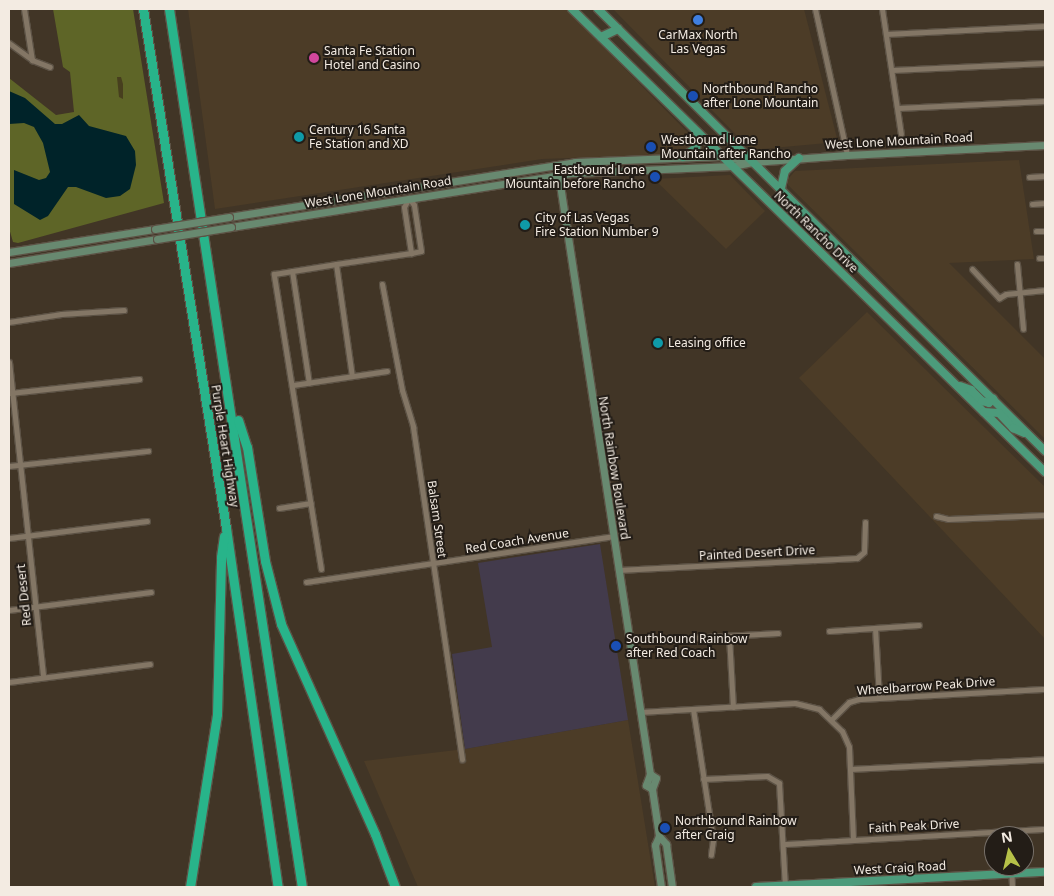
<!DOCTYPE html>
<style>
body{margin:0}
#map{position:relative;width:1054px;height:896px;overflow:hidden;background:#413526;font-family:"Noto Sans",sans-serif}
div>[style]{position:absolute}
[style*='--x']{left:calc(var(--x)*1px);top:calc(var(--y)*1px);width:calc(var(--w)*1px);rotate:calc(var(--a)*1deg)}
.built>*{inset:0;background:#4c3c27}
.education>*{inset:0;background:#433b4c}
.green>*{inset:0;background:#5e6527}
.sand>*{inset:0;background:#473f1e}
.water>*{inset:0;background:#002329}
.roads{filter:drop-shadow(1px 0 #5c5245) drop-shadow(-1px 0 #5c5245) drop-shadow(0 1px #5c5245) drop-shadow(0 -1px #5c5245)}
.street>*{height:5px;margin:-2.5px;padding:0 2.5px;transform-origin:2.5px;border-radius:2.5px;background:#837665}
.secondary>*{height:7px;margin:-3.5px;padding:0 3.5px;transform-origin:3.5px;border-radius:3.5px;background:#688970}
.primary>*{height:8px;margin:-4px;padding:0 4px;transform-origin:4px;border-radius:4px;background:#4c9b7b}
.highway>*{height:9px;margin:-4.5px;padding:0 4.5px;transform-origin:4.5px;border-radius:4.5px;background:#28b48a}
.bridges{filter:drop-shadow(1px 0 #5c5245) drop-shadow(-1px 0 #5c5245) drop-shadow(0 1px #5c5245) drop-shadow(0 -1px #5c5245)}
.secondary-bridge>*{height:7px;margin:-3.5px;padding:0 3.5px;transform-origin:3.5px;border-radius:3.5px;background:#688970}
.dots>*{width:14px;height:14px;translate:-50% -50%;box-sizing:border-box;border:2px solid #231d17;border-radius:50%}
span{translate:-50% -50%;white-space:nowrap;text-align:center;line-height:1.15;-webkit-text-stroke:4px #231d17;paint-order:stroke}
.poi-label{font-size:12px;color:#f3ebe2}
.left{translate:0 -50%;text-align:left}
.right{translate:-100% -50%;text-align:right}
.street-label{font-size:12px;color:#f3ebe2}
.frame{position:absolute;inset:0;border:10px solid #f3ebe2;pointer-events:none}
.north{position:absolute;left:984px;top:826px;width:50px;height:50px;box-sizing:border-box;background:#231d17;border:1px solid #766f68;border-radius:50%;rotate:351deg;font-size:14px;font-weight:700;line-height:20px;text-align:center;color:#f3ebe2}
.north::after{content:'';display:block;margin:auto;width:18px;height:22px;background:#b6c148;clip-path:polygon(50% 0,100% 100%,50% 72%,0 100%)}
</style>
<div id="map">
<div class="built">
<i style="clip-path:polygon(188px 9px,566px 9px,694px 139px,681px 154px,542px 159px,215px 209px)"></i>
<i style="clip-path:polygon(613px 9px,804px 9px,838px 142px,751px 150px)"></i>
<i style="clip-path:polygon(1019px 160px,1034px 259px,949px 263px,1045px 359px,1045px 439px,788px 185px,787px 180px,795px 171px)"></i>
<i style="clip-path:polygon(730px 175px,765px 211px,726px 249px,654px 179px)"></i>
<i style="clip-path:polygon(867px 312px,1045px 487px,1045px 639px,799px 378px)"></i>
<i style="clip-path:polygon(628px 720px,655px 887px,418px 887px,364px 761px,465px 749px)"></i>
</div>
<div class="education">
<i style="clip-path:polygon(600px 544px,628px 720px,465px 749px,452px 654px,492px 647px,478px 563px)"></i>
</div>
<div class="green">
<i style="clip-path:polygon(53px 9px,133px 9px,164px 203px,18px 243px,13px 242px,9px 228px,9px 78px,56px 115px,74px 112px,70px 72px,63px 67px)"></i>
</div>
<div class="sand">
<i style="clip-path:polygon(117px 77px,121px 77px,123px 84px,123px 99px,119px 97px)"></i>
</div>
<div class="water">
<i style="clip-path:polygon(9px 91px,25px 98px,55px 124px,62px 124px,79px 115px,89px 126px,126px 136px,135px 151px,136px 165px,130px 189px,120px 196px,106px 198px,76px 187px,68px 187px,48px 216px,40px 220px,14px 204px,14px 170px,39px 180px,46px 178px,50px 172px,43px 143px,34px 127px,24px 123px,9px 124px)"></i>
</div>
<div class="roads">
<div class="street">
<i style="--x:24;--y:9;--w:52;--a:81.1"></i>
<i style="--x:815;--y:9;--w:149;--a:77.6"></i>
<i style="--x:882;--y:9;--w:126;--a:81.4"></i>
<i style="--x:886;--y:34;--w:159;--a:-2.9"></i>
<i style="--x:9;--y:43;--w:29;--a:36"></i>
<i style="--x:32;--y:60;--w:19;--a:21"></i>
<i style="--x:892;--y:70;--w:153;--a:-2.6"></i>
<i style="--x:898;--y:108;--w:147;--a:-2.7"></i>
<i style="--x:1029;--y:177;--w:16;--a:-4"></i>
<i style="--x:1032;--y:204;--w:13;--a:-4"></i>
<i style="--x:1036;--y:231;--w:9;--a:0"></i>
<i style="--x:1039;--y:258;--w:6;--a:0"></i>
<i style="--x:336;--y:264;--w:113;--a:81.9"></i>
<i style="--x:1017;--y:264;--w:65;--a:84.7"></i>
<i style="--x:972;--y:269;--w:40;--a:47"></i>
<i style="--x:999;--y:298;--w:8;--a:-30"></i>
<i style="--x:1006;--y:294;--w:39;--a:-6"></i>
<i style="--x:292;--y:271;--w:113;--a:81.4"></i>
<i style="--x:382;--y:284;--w:108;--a:79.3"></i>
<i style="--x:402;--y:390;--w:39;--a:73"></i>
<i style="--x:413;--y:427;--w:336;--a:81.6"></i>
<i style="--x:9;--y:322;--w:53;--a:-8.7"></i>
<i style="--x:61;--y:314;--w:63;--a:-3.6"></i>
<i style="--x:9;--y:362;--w:317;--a:83.8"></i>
<i style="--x:293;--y:385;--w:95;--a:-8.5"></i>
<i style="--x:10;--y:393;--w:130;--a:-6.2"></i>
<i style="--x:9;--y:466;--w:140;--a:-6.2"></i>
<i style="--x:279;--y:508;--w:32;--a:-9"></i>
<i style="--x:936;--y:516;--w:12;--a:14"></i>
<i style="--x:948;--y:519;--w:97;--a:-2.4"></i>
<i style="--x:9;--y:538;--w:139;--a:-7"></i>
<i style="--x:321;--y:569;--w:299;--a:-99.1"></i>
<i style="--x:274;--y:274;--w:63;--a:-9.2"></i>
<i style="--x:336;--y:264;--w:76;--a:-8.3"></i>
<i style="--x:411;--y:253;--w:10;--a:-11"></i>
<i style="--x:421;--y:251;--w:47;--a:-98.7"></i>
<i style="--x:414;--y:205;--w:9;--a:-126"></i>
<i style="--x:409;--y:198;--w:10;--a:119"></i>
<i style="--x:404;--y:207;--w:47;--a:81.3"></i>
<i style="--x:618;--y:570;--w:239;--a:-2.9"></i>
<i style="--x:857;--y:558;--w:9;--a:-41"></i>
<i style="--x:864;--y:552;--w:30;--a:-88"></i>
<i style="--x:306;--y:582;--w:310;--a:-8.5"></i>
<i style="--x:9;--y:610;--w:143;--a:-7.2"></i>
<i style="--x:875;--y:628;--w:69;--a:86.7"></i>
<i style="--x:829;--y:631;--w:90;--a:-3.8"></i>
<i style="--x:729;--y:636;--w:71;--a:86.8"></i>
<i style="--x:671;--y:639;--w:107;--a:-3.2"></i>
<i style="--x:9;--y:682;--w:142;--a:-7.3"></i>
<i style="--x:693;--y:709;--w:133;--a:81.3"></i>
<i style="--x:713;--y:840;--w:15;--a:98"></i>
<i style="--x:640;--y:712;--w:155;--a:-3.3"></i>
<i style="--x:795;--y:703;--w:25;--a:14"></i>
<i style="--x:819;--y:709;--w:32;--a:44"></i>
<i style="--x:842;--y:731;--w:17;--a:66"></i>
<i style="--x:849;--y:747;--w:93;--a:87.5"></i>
<i style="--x:832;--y:719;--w:24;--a:-45"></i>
<i style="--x:849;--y:702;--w:10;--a:-17"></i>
<i style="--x:859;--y:699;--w:186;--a:-3.1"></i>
<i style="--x:850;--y:769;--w:195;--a:-2.9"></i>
<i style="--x:703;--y:779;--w:64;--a:-2.7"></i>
<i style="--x:767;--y:776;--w:14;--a:30"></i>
<i style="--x:779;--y:783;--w:103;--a:86.7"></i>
<i style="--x:784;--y:844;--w:261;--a:-3.3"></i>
<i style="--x:1011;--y:866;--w:21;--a:87"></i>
</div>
<div class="secondary">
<i style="--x:557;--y:165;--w:616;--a:81.32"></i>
<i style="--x:650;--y:774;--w:7;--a:34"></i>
<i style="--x:656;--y:778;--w:12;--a:110"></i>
<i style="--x:652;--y:789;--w:48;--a:81.5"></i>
<i style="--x:659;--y:836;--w:11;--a:49"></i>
<i style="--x:666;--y:844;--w:43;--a:82.1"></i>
<i style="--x:229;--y:217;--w:350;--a:-9"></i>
<i style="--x:575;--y:162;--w:146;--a:-2.4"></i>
<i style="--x:721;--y:156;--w:30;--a:9"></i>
<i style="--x:231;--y:227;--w:346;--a:-9"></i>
<i style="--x:573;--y:173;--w:159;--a:-2.5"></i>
<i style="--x:732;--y:166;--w:21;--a:-11"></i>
<i style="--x:753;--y:162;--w:94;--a:-4.3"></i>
<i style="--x:847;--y:155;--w:198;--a:-2.9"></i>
<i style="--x:9;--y:252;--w:148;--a:-9"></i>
<i style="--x:9;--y:263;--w:150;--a:-9.2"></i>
<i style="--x:650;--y:774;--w:12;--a:110"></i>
<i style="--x:646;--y:785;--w:7;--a:34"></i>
<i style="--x:659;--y:836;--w:10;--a:114"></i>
<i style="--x:655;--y:845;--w:42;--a:81.9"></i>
</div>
<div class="primary">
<i style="--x:572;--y:9;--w:662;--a:44.39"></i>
<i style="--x:598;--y:9;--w:629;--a:44.68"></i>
<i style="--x:601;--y:37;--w:19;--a:-25"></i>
<i style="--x:683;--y:157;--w:16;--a:-35"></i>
<i style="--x:696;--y:148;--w:15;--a:-82"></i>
<i style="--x:781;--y:188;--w:17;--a:-77"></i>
<i style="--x:785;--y:171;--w:19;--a:-43"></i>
<i style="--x:960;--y:386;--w:12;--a:20"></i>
<i style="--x:971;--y:390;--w:16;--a:45"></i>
<i style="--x:982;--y:401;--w:7;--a:16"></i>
<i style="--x:989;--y:403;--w:6;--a:-45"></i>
<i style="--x:984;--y:412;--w:15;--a:4"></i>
<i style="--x:999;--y:413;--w:21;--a:47"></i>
<i style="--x:1013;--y:428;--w:12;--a:24"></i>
<i style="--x:756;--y:887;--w:289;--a:-3"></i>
</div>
<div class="highway">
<i style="--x:143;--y:9;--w:526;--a:80.91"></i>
<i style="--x:226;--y:528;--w:363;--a:81.8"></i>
<i style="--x:169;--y:9;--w:888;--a:81.39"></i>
<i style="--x:238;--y:420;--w:28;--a:72"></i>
<i style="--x:247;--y:447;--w:115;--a:81"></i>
<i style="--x:265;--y:561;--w:65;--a:75.7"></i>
<i style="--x:281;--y:624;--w:230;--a:65.9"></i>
<i style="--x:375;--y:834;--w:57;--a:69.3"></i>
<i style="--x:190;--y:887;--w:175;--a:-81.1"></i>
<i style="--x:217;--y:714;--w:157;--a:-88.5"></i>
<i style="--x:221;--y:557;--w:21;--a:-82"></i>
</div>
</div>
<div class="bridges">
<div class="secondary-bridge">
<i style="--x:155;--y:229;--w:75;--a:-9.2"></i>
<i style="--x:157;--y:239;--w:75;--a:-9.2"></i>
</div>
</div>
<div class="dots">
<i style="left:698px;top:20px;background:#3f7fe0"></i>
<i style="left:314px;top:58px;background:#d1479c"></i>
<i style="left:693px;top:96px;background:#1a4fb4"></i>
<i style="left:299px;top:137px;background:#0f9aa8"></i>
<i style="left:651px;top:147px;background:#1a4fb4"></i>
<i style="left:655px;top:177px;background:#1a4fb4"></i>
<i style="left:525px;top:225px;background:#0f9aa8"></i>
<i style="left:658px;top:343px;background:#0f9aa8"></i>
<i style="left:616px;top:646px;background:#1a4fb4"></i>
<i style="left:665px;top:828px;background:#1a4fb4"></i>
</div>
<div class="poi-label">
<span style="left:698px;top:42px">CarMax North<br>Las Vegas</span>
<span class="left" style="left:324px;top:58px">Santa Fe Station<br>Hotel and Casino</span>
<span class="left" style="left:703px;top:96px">Northbound Rancho<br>after Lone Mountain</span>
<span class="left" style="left:309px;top:137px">Century 16 Santa<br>Fe Station and XD</span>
<span class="left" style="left:661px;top:147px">Westbound Lone<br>Mountain after Rancho</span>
<span class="right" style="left:645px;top:177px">Eastbound Lone<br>Mountain before Rancho</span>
<span class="left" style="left:535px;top:225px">City of Las Vegas<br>Fire Station Number 9</span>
<span class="left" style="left:668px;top:343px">Leasing office</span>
<span class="left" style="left:626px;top:646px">Southbound Rainbow<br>after Red Coach</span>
<span class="left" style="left:675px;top:828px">Northbound Rainbow<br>after Craig</span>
</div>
<div class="street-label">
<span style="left:899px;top:141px;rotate:-3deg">West Lone Mountain Road</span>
<span style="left:378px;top:192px;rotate:-9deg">West Lone Mountain Road</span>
<span style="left:816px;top:232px;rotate:44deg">North Rancho Drive</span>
<span style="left:225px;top:446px;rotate:81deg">Purple Heart Highway</span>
<span style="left:614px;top:468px;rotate:81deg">North Rainbow Boulevard</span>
<span style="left:437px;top:519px;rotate:82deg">Balsam Street</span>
<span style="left:517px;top:541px;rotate:-9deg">Red Coach Avenue</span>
<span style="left:757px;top:553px;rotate:-3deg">Painted Desert Drive</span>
<span style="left:24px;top:595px;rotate:-96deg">Red Desert</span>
<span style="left:926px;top:686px;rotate:-4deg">Wheelbarrow Peak Drive</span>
<span style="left:914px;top:826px;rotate:-3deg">Faith Peak Drive</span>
<span style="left:900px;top:868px;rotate:-3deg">West Craig Road</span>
</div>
<div class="frame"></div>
<div class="north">N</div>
</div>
